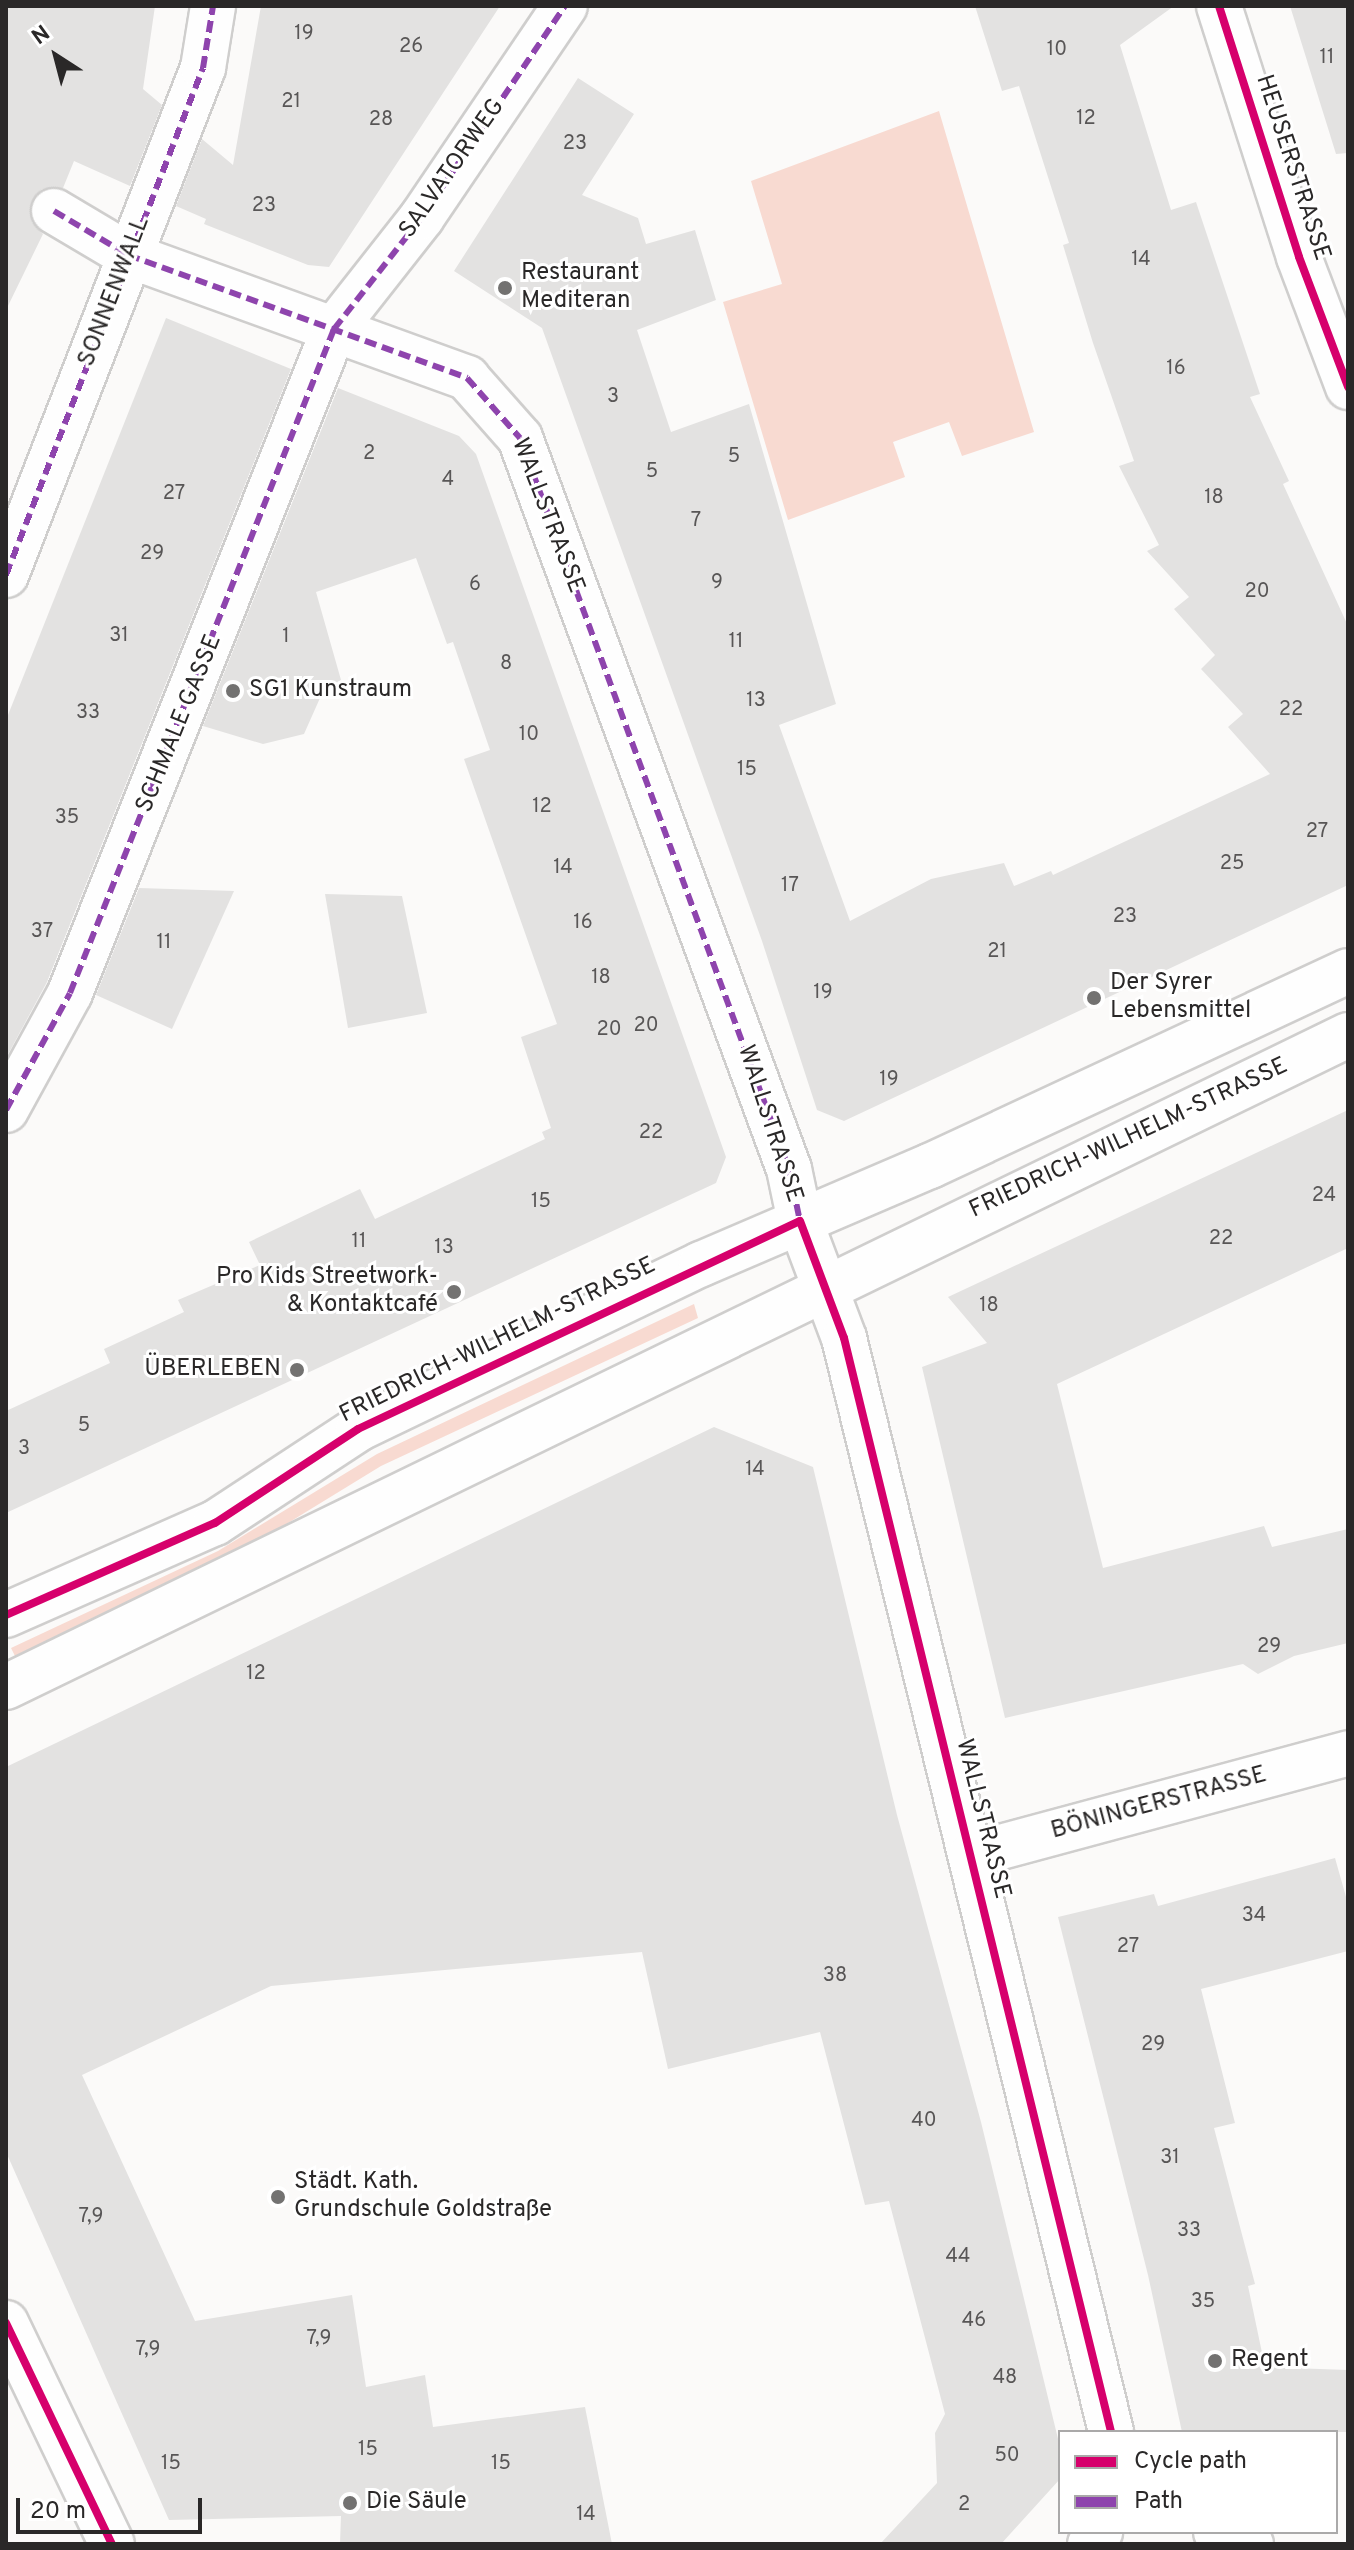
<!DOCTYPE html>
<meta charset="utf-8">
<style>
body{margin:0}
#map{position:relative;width:1354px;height:2550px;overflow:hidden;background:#fbfaf9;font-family:Overpass,sans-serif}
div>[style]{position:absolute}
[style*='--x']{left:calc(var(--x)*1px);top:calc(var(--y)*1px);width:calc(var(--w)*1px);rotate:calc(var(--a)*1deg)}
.green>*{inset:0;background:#f8dad1}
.building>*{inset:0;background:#e3e2e1}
.roads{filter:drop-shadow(2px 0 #cfcecd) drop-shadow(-2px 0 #cfcecd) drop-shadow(0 2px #cfcecd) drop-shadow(0 -2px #cfcecd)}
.pedestrian>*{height:44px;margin:-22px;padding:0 22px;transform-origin:22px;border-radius:22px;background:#fefefe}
.minor>*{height:44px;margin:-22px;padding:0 22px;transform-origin:22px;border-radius:22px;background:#fefefe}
.secondary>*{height:44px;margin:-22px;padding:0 22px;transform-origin:22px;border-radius:22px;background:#fefefe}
.quiet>*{height:6px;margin-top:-3px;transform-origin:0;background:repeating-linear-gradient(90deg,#8e44ad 0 12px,transparent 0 18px)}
.cycleway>*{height:8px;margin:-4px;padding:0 4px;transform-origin:4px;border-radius:4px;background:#d6006c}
.dots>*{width:22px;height:22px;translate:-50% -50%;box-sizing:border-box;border:4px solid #fff;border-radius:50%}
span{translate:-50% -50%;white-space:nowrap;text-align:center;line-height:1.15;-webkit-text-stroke:6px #fff;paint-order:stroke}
.number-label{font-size:20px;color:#585656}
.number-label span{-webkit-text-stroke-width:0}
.street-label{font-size:24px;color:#2a2828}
.poi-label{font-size:24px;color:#2a2828}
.left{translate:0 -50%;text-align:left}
.right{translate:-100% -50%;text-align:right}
.frame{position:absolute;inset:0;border:8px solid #2a2828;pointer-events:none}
.legend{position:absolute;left:1058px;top:2430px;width:280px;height:104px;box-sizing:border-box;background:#fff;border:2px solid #aaa9a9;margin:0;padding:10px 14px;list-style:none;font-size:24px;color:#2a2828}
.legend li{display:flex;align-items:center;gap:16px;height:40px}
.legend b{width:40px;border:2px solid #aaa9a9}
.north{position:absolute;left:16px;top:16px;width:80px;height:80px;-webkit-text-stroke:6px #fff;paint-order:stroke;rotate:324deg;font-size:22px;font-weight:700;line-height:32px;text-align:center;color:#2a2828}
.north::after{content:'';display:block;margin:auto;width:28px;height:36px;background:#2a2828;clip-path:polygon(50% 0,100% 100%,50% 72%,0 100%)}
.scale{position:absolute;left:16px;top:2498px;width:186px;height:36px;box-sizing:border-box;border:4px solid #2a2828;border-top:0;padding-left:10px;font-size:24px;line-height:28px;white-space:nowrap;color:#2a2828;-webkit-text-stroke:6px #fff;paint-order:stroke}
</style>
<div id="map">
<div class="green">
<i style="clip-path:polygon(939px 111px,1034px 432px,962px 456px,949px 422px,893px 442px,905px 477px,788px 520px,723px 302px,782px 284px,751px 181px)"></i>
<i style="clip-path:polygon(694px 1304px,698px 1318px,381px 1466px,226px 1561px,17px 1660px,11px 1648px,218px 1551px,377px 1454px)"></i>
</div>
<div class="building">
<i style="clip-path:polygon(6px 6px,155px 6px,143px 89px,162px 105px,130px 186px,74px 161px,63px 188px,42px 189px,33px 198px,32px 222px,43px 234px,6px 310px)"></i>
<i style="clip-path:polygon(261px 6px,500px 6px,329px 267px,308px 265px,204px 224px,206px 219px,176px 206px,202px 139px,233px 165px)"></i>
<i style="clip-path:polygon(975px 6px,1174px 6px,1120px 45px,1171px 210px,1196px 202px,1260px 394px,1250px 397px,1289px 481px,1283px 484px,1348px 626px,1348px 885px,844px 1121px,817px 1110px,762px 941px,542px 328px,454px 271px,578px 78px,634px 114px,582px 195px,638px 218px,646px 244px,695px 230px,716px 300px,637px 330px,671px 432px,749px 404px,836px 704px,779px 725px,850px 921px,931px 879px,1004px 863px,1014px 886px,1051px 871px,1053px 875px,1270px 774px,1228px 727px,1243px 714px,1201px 669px,1215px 655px,1174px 609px,1189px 597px,1147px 551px,1159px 545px,1119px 466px,1134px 461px,1093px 343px,1063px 245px,1069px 243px,1019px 86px,1002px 91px)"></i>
<i style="clip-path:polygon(1290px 6px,1348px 6px,1348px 153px,1336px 154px)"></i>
<i style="clip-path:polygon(166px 318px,291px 369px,47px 982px,6px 1058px,6px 720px)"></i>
<i style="clip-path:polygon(338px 388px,459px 436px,476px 454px,726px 1157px,716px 1183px,6px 1513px,6px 1411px,110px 1363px,104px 1349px,184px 1312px,178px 1300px,260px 1265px,249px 1242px,360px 1189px,375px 1219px,545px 1139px,542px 1132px,551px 1128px,521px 1037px,557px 1024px,464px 759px,490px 750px,453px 642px,447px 644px,416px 558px,316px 592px,341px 680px,320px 698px,304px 734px,263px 744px,203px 726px)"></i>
<i style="clip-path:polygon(139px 888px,234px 891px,172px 1029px,96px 995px)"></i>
<i style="clip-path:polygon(325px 894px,402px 896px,427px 1013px,348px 1028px)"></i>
<i style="clip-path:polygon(1348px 1110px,1348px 1248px,1057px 1384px,1103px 1568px,1264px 1526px,1272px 1547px,1348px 1529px,1348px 1643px,1294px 1656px,1258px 1674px,1243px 1664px,1005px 1718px,922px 1367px,987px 1343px,948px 1297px)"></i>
<i style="clip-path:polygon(714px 1427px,813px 1467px,897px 1815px,981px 2122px,1060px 2447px,1060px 2479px,1001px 2544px,880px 2544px,937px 2483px,935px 2433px,945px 2414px,889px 2201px,865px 2205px,820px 2032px,668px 2069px,642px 1952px,271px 1986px,82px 2075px,195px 2321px,352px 2295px,366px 2387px,425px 2375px,433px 2427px,585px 2407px,612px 2544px,340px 2544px,341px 2516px,169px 2520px,6px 2152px,6px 1767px)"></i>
<i style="clip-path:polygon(1335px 1858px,1348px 1904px,1348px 1951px,1201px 1989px,1235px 2123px,1214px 2128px,1255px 2284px,1248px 2286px,1265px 2367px,1348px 2370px,1348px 2432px,1182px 2432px,1148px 2275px,1058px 1917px,1154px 1894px,1158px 1906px)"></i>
</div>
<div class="roads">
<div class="pedestrian">
<i style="--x:54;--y:211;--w:86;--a:30.7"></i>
<i style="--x:128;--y:255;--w:361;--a:19.9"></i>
<i style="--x:467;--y:378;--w:80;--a:48.5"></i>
<i style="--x:520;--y:438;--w:779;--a:69.8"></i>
<i style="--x:789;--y:1169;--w:53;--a:78.1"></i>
<i style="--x:6;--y:575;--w:544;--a:-68.77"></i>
<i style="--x:203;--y:68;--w:63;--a:-80.8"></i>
<i style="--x:6;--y:1110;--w:133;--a:-61.3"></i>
<i style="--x:70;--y:993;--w:715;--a:-68.32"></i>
<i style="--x:334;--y:329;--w:142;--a:-51.8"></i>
<i style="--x:422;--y:217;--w:255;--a:-55.9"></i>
</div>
<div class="minor">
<i style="--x:1219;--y:6;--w:263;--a:72.3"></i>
<i style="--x:1299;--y:257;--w:139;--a:69.3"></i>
<i style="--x:800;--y:1221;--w:125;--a:69.4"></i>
<i style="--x:844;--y:1338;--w:1126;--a:76.28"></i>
<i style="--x:971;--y:1855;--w:391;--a:-15.1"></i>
<i style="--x:6;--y:2323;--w:245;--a:64.4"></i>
<i style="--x:1216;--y:2532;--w:37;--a:19"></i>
<i style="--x:1090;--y:2544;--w:16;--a:-50"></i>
</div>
<div class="secondary">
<i style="--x:6;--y:1615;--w:228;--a:-23.8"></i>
<i style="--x:215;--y:1523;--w:171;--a:-33.3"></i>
<i style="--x:358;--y:1429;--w:381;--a:-25.7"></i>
<i style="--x:701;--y:1264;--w:249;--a:-23.2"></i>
<i style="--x:930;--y:1166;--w:461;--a:-25"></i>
<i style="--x:6;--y:1687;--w:1492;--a:-25.91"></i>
</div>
</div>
<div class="quiet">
<i style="--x:54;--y:211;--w:86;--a:30.7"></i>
<i style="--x:128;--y:255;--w:361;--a:19.9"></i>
<i style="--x:467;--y:378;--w:80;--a:48.5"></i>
<i style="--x:520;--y:438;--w:779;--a:69.8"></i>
<i style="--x:789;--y:1169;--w:53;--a:78.1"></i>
<i style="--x:6;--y:575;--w:544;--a:-68.77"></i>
<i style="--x:203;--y:68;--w:63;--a:-80.8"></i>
<i style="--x:6;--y:1110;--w:133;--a:-61.3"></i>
<i style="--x:70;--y:993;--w:715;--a:-68.32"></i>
<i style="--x:334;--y:329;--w:142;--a:-51.8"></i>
<i style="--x:422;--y:217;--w:255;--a:-55.9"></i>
</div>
<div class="cycleway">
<i style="--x:1219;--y:6;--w:263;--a:72.3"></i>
<i style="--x:1299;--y:257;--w:139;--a:69.3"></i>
<i style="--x:6;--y:1615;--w:228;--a:-23.8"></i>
<i style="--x:215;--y:1523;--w:171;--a:-33.3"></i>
<i style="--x:358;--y:1429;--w:488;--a:-25.2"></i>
<i style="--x:800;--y:1221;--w:125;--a:69.4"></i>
<i style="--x:844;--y:1338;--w:1126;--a:76.28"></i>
<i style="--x:6;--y:2323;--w:245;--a:64.4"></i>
</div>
<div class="dots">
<i style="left:505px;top:288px;background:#737271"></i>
<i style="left:233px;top:691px;background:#737271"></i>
<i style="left:1094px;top:998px;background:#737271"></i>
<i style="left:454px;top:1292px;background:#737271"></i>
<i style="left:297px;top:1370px;background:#737271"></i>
<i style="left:278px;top:2197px;background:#737271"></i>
<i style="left:1215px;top:2361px;background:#737271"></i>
<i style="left:350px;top:2503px;background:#737271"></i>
</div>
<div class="number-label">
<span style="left:304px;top:34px">19</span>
<span style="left:411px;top:47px">26</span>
<span style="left:1057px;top:50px">10</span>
<span style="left:1327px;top:58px">11</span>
<span style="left:291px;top:102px">21</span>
<span style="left:1086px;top:119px">12</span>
<span style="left:381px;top:120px">28</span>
<span style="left:575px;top:144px">23</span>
<span style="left:264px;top:206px">23</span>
<span style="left:1141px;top:260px">14</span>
<span style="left:1176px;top:369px">16</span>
<span style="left:613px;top:397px">3</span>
<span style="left:369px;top:454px">2</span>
<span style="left:734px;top:457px">5</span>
<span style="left:652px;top:472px">5</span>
<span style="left:448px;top:480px">4</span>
<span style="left:174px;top:494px">27</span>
<span style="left:1214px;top:498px">18</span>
<span style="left:696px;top:521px">7</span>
<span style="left:152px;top:554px">29</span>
<span style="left:717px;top:583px">9</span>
<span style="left:475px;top:585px">6</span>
<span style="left:1257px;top:592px">20</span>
<span style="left:119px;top:636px">31</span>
<span style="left:286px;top:637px">1</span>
<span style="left:736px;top:642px">11</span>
<span style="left:506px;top:664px">8</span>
<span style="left:756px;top:701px">13</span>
<span style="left:1291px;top:710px">22</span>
<span style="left:88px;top:713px">33</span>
<span style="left:529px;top:735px">10</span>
<span style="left:747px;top:770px">15</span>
<span style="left:542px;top:807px">12</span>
<span style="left:67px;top:818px">35</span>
<span style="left:1317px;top:832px">27</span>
<span style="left:1232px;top:864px">25</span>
<span style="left:563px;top:868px">14</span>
<span style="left:790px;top:886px">17</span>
<span style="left:1125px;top:917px">23</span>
<span style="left:583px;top:923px">16</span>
<span style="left:42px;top:932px">37</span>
<span style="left:164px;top:943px">11</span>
<span style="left:997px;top:952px">21</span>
<span style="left:601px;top:978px">18</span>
<span style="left:823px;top:993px">19</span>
<span style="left:646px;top:1026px">20</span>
<span style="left:609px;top:1030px">20</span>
<span style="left:889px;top:1080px">19</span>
<span style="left:651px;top:1133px">22</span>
<span style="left:1324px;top:1196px">24</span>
<span style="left:541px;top:1202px">15</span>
<span style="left:1221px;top:1239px">22</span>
<span style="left:359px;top:1242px">11</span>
<span style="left:444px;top:1248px">13</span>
<span style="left:989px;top:1306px">18</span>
<span style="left:84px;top:1426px">5</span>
<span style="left:24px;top:1449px">3</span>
<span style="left:755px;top:1470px">14</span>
<span style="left:1269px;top:1647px">29</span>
<span style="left:256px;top:1674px">12</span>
<span style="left:1254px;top:1916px">34</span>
<span style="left:1128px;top:1947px">27</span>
<span style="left:835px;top:1976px">38</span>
<span style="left:1153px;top:2045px">29</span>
<span style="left:924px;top:2121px">40</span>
<span style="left:1170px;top:2158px">31</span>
<span style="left:91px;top:2217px">7,9</span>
<span style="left:1189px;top:2231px">33</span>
<span style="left:958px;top:2257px">44</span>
<span style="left:1203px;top:2302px">35</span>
<span style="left:974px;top:2321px">46</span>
<span style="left:319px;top:2339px">7,9</span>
<span style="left:148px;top:2350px">7,9</span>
<span style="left:1005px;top:2378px">48</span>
<span style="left:368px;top:2450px">15</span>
<span style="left:1007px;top:2456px">50</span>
<span style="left:171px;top:2464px">15</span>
<span style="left:501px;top:2464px">15</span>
<span style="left:964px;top:2505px">2</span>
<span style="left:586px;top:2515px">14</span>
</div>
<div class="street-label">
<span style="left:1292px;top:168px;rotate:72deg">HEUSERSTRASSE</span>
<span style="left:453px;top:169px;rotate:-55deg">SALVATORWEG</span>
<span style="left:115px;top:292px;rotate:-69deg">SONNENWALL</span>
<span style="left:547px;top:516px;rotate:69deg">WALLSTRASSE</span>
<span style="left:180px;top:724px;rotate:-68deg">SCHMALE GASSE</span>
<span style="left:769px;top:1124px;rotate:72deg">WALLSTRASSE</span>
<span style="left:1129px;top:1139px;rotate:-25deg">FRIEDRICH-WILHELM-STRASSE</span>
<span style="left:498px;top:1341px;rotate:-26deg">FRIEDRICH-WILHELM-STRASSE</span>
<span style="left:1159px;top:1804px;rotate:-15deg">BÖNINGERSTRASSE</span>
<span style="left:982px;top:1819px;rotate:76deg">WALLSTRASSE</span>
</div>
<div class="poi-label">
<span class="left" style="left:521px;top:288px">Restaurant<br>Mediteran</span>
<span class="left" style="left:249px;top:691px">SG1 Kunstraum</span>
<span class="left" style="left:1110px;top:998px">Der Syrer<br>Lebensmittel</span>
<span class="right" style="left:438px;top:1292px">Pro Kids Streetwork-<br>&amp; Kontaktcafé</span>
<span class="right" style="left:281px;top:1370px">ÜBERLEBEN</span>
<span class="left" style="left:294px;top:2197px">Städt. Kath.<br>Grundschule Goldstraße</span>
<span class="left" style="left:1231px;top:2361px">Regent</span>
<span class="left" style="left:366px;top:2503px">Die Säule</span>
</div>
<div class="frame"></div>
<ul class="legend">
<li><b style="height:10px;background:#d6006c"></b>Cycle path</li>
<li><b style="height:10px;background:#8e44ad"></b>Path</li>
</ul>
<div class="north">N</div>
<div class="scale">20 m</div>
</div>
